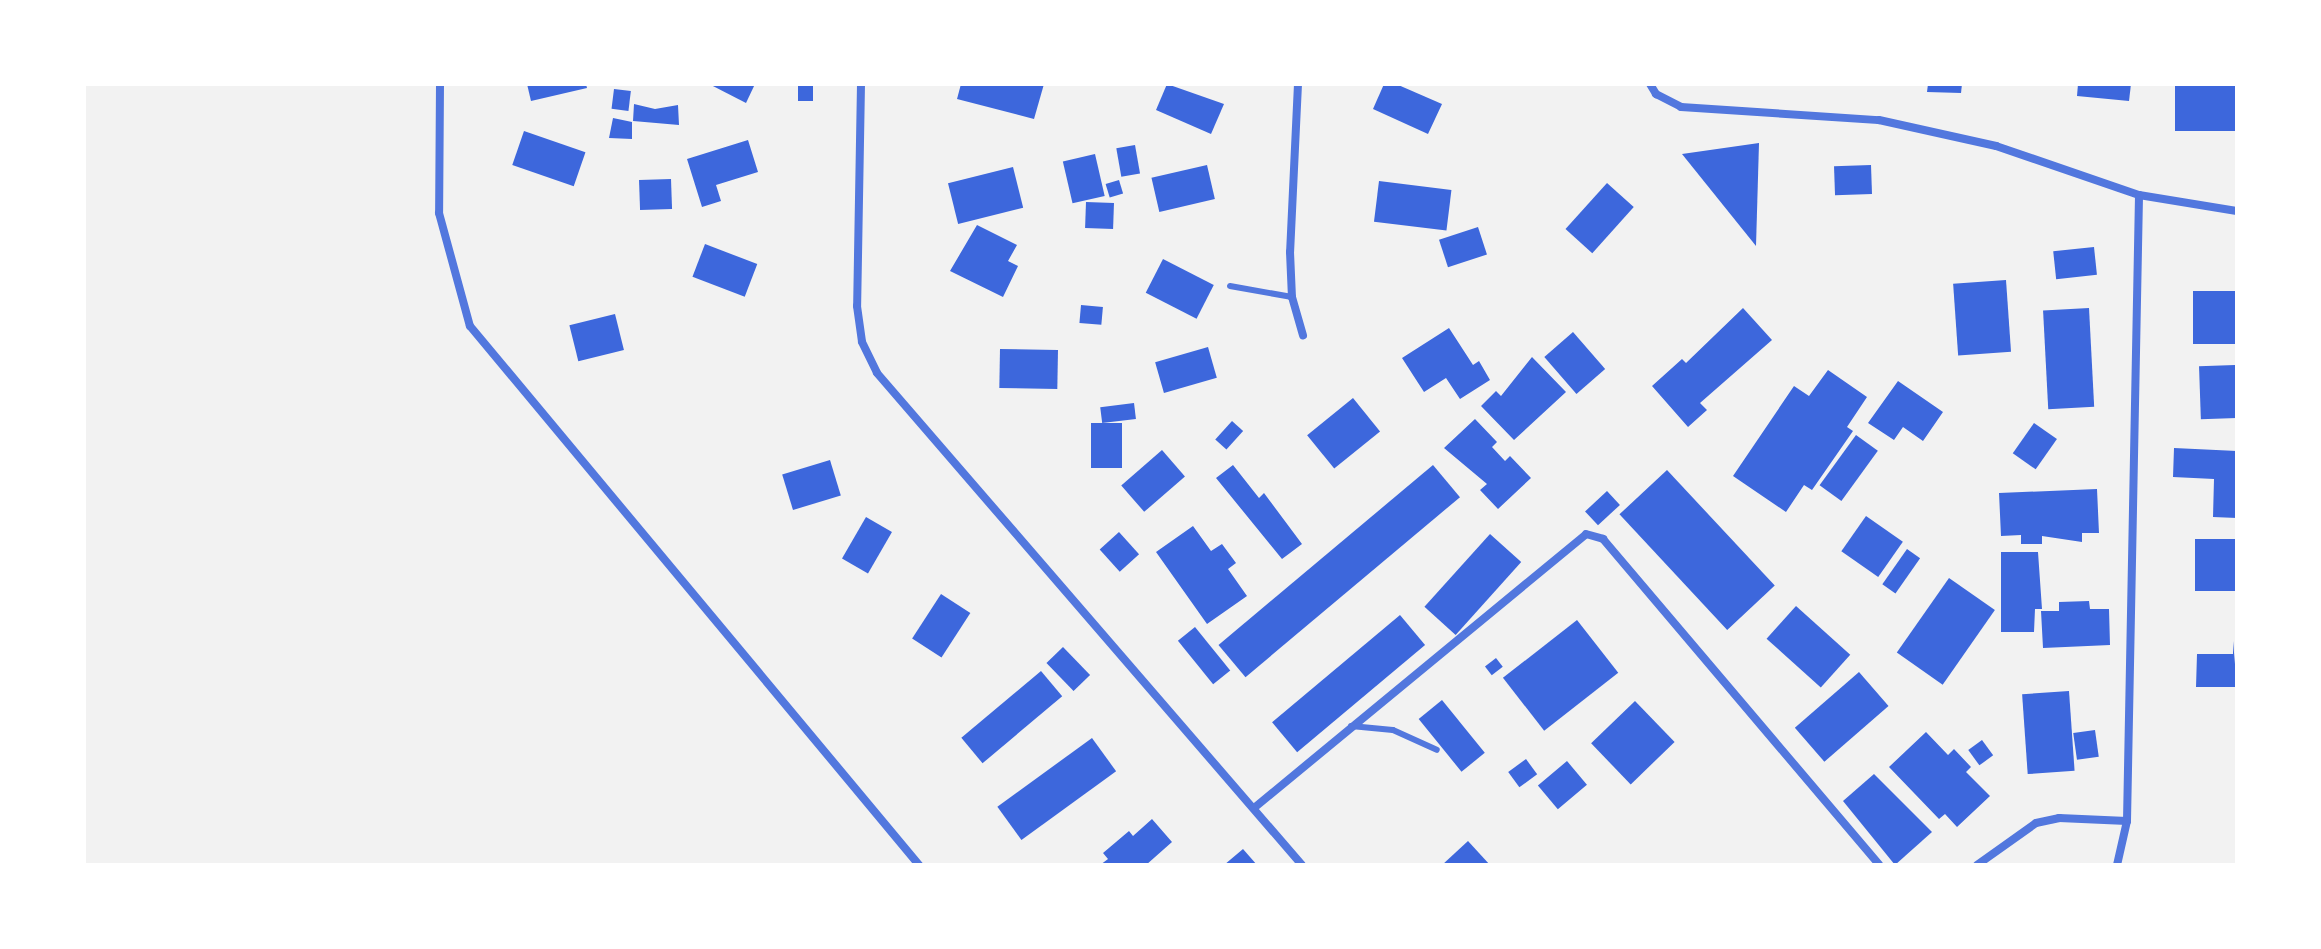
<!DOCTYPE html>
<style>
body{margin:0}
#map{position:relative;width:2321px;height:949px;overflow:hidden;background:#f2f2f2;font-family:"Archivo Narrow",sans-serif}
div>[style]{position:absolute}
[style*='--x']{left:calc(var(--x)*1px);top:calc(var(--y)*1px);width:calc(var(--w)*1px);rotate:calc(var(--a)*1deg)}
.building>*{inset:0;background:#3d67dc;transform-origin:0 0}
.service>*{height:6px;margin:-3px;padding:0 3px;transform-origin:3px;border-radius:3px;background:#5277de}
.minor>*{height:8px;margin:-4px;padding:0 4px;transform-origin:4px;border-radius:4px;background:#5277de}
span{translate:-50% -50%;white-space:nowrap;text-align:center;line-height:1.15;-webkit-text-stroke:8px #fff;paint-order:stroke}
.frame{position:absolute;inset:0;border:86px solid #fff;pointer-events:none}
</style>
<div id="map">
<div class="building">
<i style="clip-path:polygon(527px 84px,586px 84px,587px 88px,531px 101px)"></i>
<i style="clip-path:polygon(709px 84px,755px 84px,746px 103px)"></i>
<i style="left:798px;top:84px;width:15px;height:17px"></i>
<i style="clip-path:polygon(961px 84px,1044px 84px,1034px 119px,957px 99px)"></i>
<i style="clip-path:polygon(1167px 84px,1224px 104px,1211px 134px,1156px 110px)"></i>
<i style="clip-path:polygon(1384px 84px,1396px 84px,1442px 104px,1428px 134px,1373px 109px)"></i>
<i style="clip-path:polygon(1928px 84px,1962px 84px,1961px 93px,1927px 92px)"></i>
<i style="clip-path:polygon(2078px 84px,2131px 84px,2129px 101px,2077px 96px)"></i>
<i style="left:2175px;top:84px;width:62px;height:47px"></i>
<i style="left:614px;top:89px;width:17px;height:20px;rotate:7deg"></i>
<i style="clip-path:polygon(634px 104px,655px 109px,678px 105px,679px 125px,633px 121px)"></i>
<i style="clip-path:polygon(613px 118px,632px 122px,632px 139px,609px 138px)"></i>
<i style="left:524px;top:131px;width:65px;height:36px;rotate:19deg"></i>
<i style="clip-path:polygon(748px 140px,758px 172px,716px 185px,721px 201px,702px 207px,687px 159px)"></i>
<i style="clip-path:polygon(1759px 143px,1756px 246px,1682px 154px)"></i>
<i style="left:1135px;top:145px;width:29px;height:19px;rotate:80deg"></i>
<i style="left:1095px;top:154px;width:43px;height:33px;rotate:77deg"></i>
<i style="left:1207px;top:165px;width:35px;height:57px;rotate:77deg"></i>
<i style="left:1871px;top:165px;width:29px;height:37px;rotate:88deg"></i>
<i style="left:1013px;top:167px;width:42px;height:67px;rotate:76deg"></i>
<i style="left:671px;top:179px;width:30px;height:32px;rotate:88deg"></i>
<i style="left:1119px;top:180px;width:14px;height:14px;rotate:73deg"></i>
<i style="left:1379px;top:181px;width:73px;height:41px;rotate:7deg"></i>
<i style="left:1607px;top:183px;width:36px;height:62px;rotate:42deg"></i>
<i style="left:1086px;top:202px;width:28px;height:26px;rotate:2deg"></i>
<i style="clip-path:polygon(977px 225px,1017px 245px,1008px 261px,1018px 266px,1003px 297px,950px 271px)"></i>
<i style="left:1478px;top:227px;width:29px;height:41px;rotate:72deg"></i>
<i style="left:705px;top:244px;width:56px;height:35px;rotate:21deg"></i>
<i style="left:2094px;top:247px;width:28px;height:41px;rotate:84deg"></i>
<i style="left:1163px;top:259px;width:57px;height:38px;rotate:27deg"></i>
<i style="left:2006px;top:280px;width:72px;height:53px;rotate:86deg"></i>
<i style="left:2193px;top:291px;width:44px;height:53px"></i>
<i style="left:1081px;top:305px;width:22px;height:18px;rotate:5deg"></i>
<i style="clip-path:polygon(1743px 308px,1772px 340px,1700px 403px,1707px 410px,1688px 427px,1652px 386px,1682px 359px,1686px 363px)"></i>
<i style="left:2089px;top:308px;width:99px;height:46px;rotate:87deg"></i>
<i style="left:615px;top:314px;width:37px;height:47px;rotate:76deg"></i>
<i style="clip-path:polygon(1449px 328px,1473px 365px,1479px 361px,1490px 380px,1460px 399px,1446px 378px,1424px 392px,1402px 358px)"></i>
<i style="left:1573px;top:332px;width:49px;height:38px;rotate:49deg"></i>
<i style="left:1208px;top:347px;width:32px;height:55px;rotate:74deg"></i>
<i style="left:1000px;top:349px;width:58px;height:39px;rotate:1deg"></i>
<i style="clip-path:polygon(1532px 357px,1566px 392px,1514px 440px,1481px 406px,1496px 391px,1501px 396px)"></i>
<i style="left:2235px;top:365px;width:53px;height:36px;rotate:88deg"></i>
<i style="clip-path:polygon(1828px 370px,1867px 397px,1847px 427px,1853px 431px,1812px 490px,1804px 485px,1786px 512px,1733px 476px,1794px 386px,1809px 396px)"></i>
<i style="clip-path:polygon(1898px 381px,1943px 412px,1923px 441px,1903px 427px,1894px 440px,1868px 423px)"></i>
<i style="left:1353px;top:398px;width:43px;height:59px;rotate:51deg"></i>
<i style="left:1134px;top:403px;width:16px;height:34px;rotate:83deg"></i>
<i style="clip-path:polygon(1475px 419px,1497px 442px,1492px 447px,1505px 461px,1510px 456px,1531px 478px,1498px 509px,1480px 490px,1487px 484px,1444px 448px)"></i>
<i style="left:1232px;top:421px;width:15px;height:25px;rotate:42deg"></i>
<i style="left:1091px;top:423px;width:31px;height:45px"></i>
<i style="left:2034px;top:423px;width:28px;height:37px;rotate:35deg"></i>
<i style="left:1856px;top:435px;width:27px;height:62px;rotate:36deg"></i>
<i style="clip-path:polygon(2174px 448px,2237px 451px,2237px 518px,2213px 517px,2214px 479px,2173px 477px)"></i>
<i style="left:1162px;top:450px;width:35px;height:54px;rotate:49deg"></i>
<i style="left:830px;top:460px;width:37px;height:50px;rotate:73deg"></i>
<i style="clip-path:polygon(1233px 465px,1259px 498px,1264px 493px,1302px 544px,1282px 559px,1216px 478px)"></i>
<i style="left:1433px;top:465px;width:42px;height:280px;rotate:50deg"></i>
<i style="left:1667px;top:470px;width:158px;height:65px;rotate:47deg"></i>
<i style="clip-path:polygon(2097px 489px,2099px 533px,2082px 533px,2082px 542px,2042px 536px,2042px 544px,2021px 544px,2021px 535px,2001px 536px,1999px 493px)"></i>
<i style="left:1607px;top:491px;width:19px;height:30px;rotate:47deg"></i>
<i style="left:1866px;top:516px;width:45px;height:43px;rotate:35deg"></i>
<i style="left:866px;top:517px;width:30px;height:48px;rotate:30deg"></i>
<i style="clip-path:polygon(1193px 526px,1211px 551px,1222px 544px,1236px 563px,1228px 569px,1247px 596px,1207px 624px,1156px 552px)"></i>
<i style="left:1119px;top:532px;width:30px;height:26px;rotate:48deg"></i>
<i style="left:1490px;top:534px;width:42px;height:98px;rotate:42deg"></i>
<i style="left:2195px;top:539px;width:42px;height:52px"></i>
<i style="left:1907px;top:549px;width:16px;height:43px;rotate:35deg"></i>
<i style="clip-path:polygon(2001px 552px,2038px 552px,2042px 609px,2035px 609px,2034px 632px,2001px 632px)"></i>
<i style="left:1949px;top:578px;width:56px;height:91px;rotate:35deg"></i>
<i style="left:941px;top:594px;width:35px;height:53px;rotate:33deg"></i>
<i style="clip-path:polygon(2089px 601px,2090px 609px,2109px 609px,2110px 645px,2043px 648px,2041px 611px,2059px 611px,2059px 602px)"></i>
<i style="left:1796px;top:606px;width:73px;height:44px;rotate:42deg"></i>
<i style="left:1400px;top:615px;width:39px;height:167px;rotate:50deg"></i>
<i style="left:1577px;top:620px;width:67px;height:94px;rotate:52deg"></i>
<i style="left:1195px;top:627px;width:56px;height:22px;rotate:51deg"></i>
<i style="clip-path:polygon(2233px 641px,2237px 687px,2196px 687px,2197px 654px,2233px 654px)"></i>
<i style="left:1063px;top:647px;width:39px;height:23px;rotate:46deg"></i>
<i style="left:1496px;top:658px;width:11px;height:14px;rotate:52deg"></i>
<i style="left:1041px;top:671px;width:33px;height:104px;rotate:50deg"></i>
<i style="left:1859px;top:672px;width:45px;height:85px;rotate:49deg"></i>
<i style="left:2069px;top:691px;width:80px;height:47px;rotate:86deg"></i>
<i style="left:1442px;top:700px;width:68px;height:30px;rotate:51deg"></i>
<i style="left:1635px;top:701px;width:57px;height:61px;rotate:46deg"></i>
<i style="left:2095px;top:730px;width:27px;height:22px;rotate:82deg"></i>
<i style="clip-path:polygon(1926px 732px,1948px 755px,1954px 749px,1971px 767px,1966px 772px,1990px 796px,1957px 827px,1945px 814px,1939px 819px,1889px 767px)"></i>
<i style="left:1092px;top:738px;width:41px;height:117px;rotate:54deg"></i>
<i style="left:1982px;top:740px;width:19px;height:17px;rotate:54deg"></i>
<i style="left:1526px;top:759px;width:19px;height:22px;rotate:54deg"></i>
<i style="left:1567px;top:761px;width:31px;height:38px;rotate:50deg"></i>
<i style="clip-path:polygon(1874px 774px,1932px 832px,1895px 865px,1843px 801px)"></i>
<i style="clip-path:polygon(1152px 819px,1172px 842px,1146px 865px,1100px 865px,1108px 859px,1103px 853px,1129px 831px,1133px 836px)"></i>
<i style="clip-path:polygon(1468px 841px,1490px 865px,1442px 865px)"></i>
<i style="clip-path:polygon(1243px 849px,1257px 865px,1224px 865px)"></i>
</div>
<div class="service">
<i style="--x:1230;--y:286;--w:63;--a:10.1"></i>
<i style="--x:1351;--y:726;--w:42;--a:5.4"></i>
<i style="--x:1393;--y:730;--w:48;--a:24.4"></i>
</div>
<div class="minor">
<i style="--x:440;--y:84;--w:129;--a:90.4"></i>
<i style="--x:439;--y:213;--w:117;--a:74.7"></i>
<i style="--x:470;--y:326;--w:702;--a:50.2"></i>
<i style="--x:861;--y:84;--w:222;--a:91"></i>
<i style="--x:857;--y:306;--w:36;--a:82"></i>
<i style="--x:862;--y:342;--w:34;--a:64"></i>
<i style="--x:877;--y:373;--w:650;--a:49.18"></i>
<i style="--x:1298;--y:84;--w:168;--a:92.7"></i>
<i style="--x:1290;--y:252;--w:45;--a:87.5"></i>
<i style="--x:1292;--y:297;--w:40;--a:74"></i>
<i style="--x:1650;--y:84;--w:12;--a:59"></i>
<i style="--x:1656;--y:94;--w:28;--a:27"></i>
<i style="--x:1681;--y:107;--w:198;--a:3.8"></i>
<i style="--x:1879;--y:120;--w:120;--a:12.5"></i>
<i style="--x:1996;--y:146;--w:151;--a:18.9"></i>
<i style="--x:2139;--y:195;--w:99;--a:9.3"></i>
<i style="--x:1254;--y:808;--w:430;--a:-39.5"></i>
<i style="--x:1586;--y:534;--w:18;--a:16"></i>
<i style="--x:1603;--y:539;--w:427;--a:49.7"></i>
<i style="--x:1977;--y:865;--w:72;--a:-35.4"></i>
<i style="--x:2036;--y:823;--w:24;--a:-12"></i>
<i style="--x:2059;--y:818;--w:68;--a:2.5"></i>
<i style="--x:2117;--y:865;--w:45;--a:-77.2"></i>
<i style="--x:2127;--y:821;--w:626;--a:-88.9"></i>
</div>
<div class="frame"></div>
</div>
